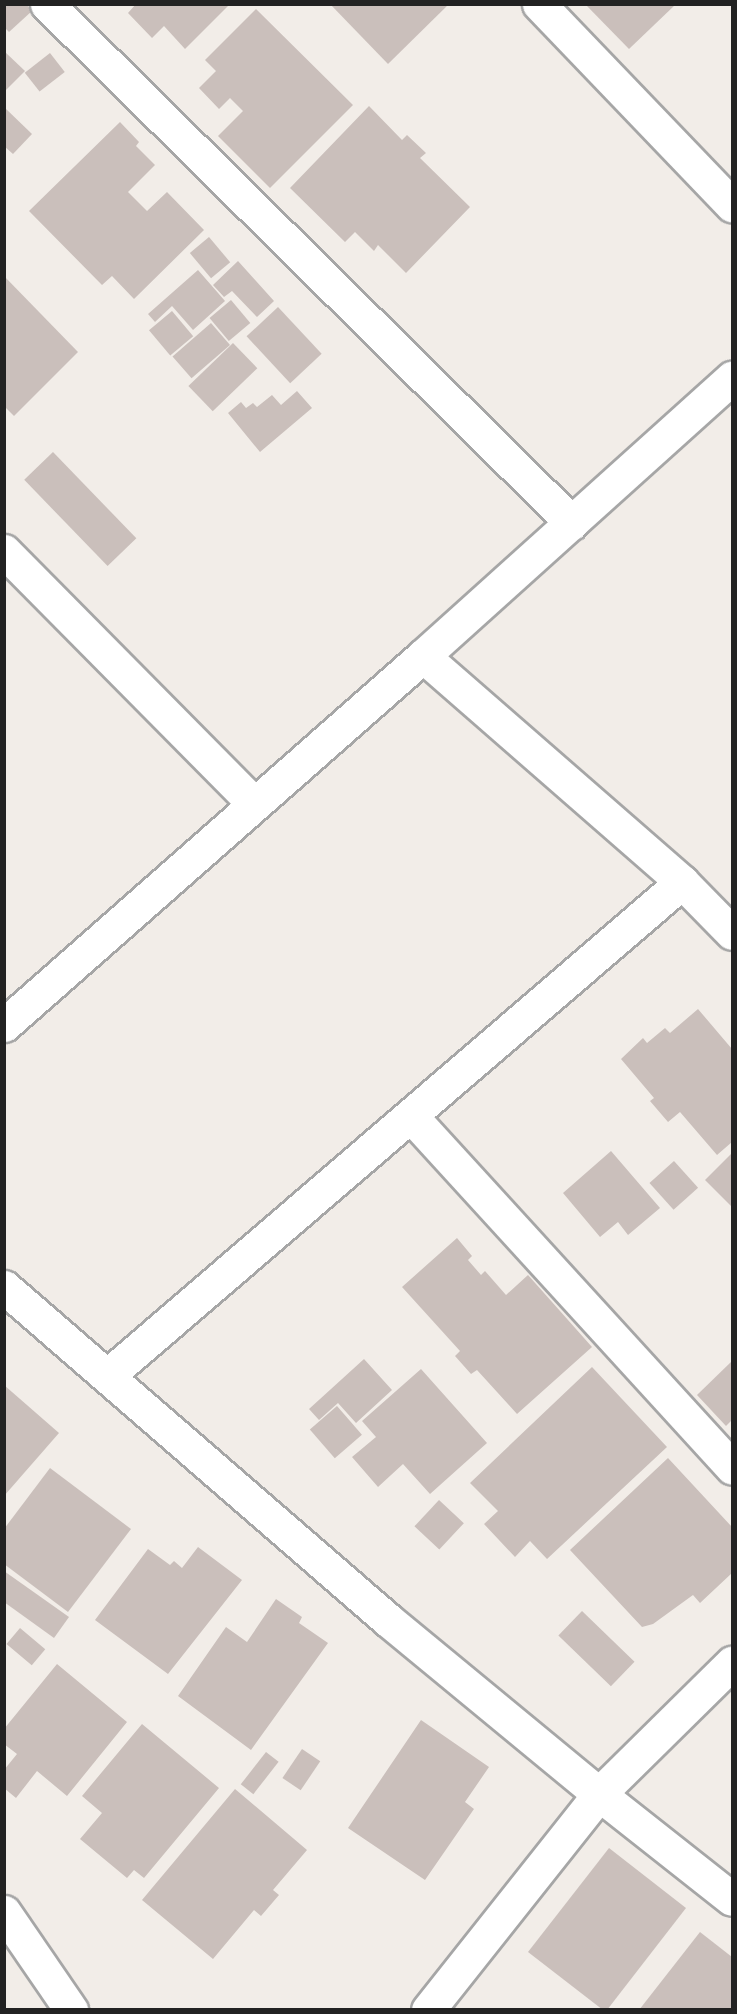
<!DOCTYPE html>
<style>
body{margin:0}
#map{position:relative;width:737px;height:2014px;overflow:hidden;background:#f2ede8;font-family:"Asap Condensed",sans-serif}
div>[style]{position:absolute}
[style*='--x']{left:calc(var(--x)*1px);top:calc(var(--y)*1px);width:calc(var(--w)*1px);rotate:calc(var(--a)*1deg)}
.building>*{inset:0;background:#cabfbb;transform-origin:0 0}
.roads{filter:drop-shadow(2px 0 #a6a6a6) drop-shadow(-2px 0 #a6a6a6) drop-shadow(0 2px #a6a6a6) drop-shadow(0 -2px #a6a6a6)}
.minor>*{height:33px;margin:-16.5px;padding:0 16.5px;transform-origin:16.5px;border-radius:16.5px;background:#fff}
span{translate:-50% -50%;white-space:nowrap;text-align:center;line-height:1.15;-webkit-text-stroke:4.5px #fff;paint-order:stroke}
.frame{position:absolute;inset:0;border:6px solid #222;pointer-events:none}
</style>
<div id="map">
<div class="building">
<i style="clip-path:polygon(4px 4px,26px 4px,32px 11px,9px 32px,4px 27px)"></i>
<i style="clip-path:polygon(136px 4px,230px 4px,185px 49px,164px 26px,152px 38px,128px 13px)"></i>
<i style="clip-path:polygon(330px 4px,449px 4px,388px 64px)"></i>
<i style="clip-path:polygon(586px 5px,675px 5px,629px 49px)"></i>
<i style="clip-path:polygon(256px 9px,353px 105px,270px 188px,218px 136px,243px 111px,230px 98px,219px 109px,199px 88px,216px 71px,205px 60px)"></i>
<i style="clip-path:polygon(4px 51px,25px 71px,4px 92px)"></i>
<i style="left:50px;top:53px;width:24px;height:32px;rotate:52deg"></i>
<i style="clip-path:polygon(369px 106px,402px 140px,407px 135px,426px 153px,420px 158px,470px 207px,406px 273px,378px 245px,374px 251px,355px 232px,345px 242px,290px 188px)"></i>
<i style="clip-path:polygon(4px 107px,32px 134px,13px 154px,4px 146px)"></i>
<i style="clip-path:polygon(120px 122px,139px 142px,136px 146px,155px 165px,128px 192px,147px 211px,167px 192px,204px 230px,134px 299px,112px 276px,102px 285px,29px 211px)"></i>
<i style="left:209px;top:237px;width:33px;height:25px;rotate:50deg"></i>
<i style="clip-path:polygon(238px 261px,274px 301px,257px 317px,232px 291px,224px 297px,213px 285px)"></i>
<i style="clip-path:polygon(198px 270px,225px 301px,193px 330px,172px 306px,155px 322px,148px 314px)"></i>
<i style="clip-path:polygon(4px 276px,78px 352px,14px 416px,4px 406px)"></i>
<i style="left:231px;top:300px;width:30px;height:28px;rotate:50deg"></i>
<i style="left:278px;top:307px;width:64px;height:43px;rotate:47deg"></i>
<i style="left:172px;top:311px;width:33px;height:30px;rotate:50deg"></i>
<i style="left:211px;top:323px;width:29px;height:51px;rotate:49deg"></i>
<i style="left:233px;top:343px;width:35px;height:62px;rotate:46deg"></i>
<i style="clip-path:polygon(297px 391px,312px 408px,260px 452px,228px 413px,241px 402px,246px 408px,253px 403px,257px 407px,272px 395px,281px 405px)"></i>
<i style="left:53px;top:452px;width:120px;height:40px;rotate:46deg"></i>
<i style="clip-path:polygon(698px 1009px,732px 1049px,732px 1142px,717px 1155px,680px 1112px,668px 1122px,650px 1101px,654px 1098px,621px 1059px,643px 1038px,647px 1043px,665px 1028px,670px 1033px)"></i>
<i style="clip-path:polygon(611px 1151px,660px 1208px,628px 1235px,618px 1222px,600px 1237px,563px 1193px)"></i>
<i style="clip-path:polygon(732px 1153px,732px 1207px,705px 1180px)"></i>
<i style="left:674px;top:1161px;width:36px;height:33px;rotate:48deg"></i>
<i style="clip-path:polygon(457px 1238px,472px 1256px,468px 1260px,481px 1275px,485px 1271px,506px 1295px,528px 1275px,592px 1347px,517px 1414px,477px 1370px,471px 1374px,455px 1356px,460px 1351px,402px 1287px)"></i>
<i style="clip-path:polygon(364px 1359px,392px 1390px,356px 1423px,338px 1403px,319px 1420px,309px 1409px)"></i>
<i style="clip-path:polygon(732px 1361px,732px 1420px,726px 1426px,697px 1395px)"></i>
<i style="clip-path:polygon(592px 1367px,667px 1447px,547px 1559px,530px 1541px,515px 1557px,484px 1524px,498px 1511px,470px 1483px)"></i>
<i style="clip-path:polygon(421px 1369px,487px 1443px,430px 1494px,403px 1464px,378px 1487px,352px 1457px,376px 1437px,362px 1421px)"></i>
<i style="clip-path:polygon(4px 1385px,59px 1433px,4px 1496px)"></i>
<i style="left:337px;top:1406px;width:38px;height:36px;rotate:49deg"></i>
<i style="clip-path:polygon(668px 1458px,732px 1527px,732px 1573px,700px 1603px,693px 1595px,653px 1624px,642px 1627px,570px 1550px)"></i>
<i style="clip-path:polygon(50px 1468px,131px 1529px,68px 1612px,4px 1564px,4px 1529px)"></i>
<i style="left:439px;top:1500px;width:34px;height:36px;rotate:43deg"></i>
<i style="clip-path:polygon(198px 1547px,242px 1580px,168px 1674px,95px 1620px,148px 1549px,170px 1565px,174px 1561px,182px 1568px)"></i>
<i style="clip-path:polygon(4px 1571px,69px 1617px,54px 1638px,4px 1602px)"></i>
<i style="clip-path:polygon(276px 1599px,302px 1617px,299px 1623px,328px 1643px,251px 1750px,178px 1696px,226px 1627px,247px 1642px)"></i>
<i style="left:582px;top:1611px;width:73px;height:34px;rotate:44deg"></i>
<i style="left:20px;top:1628px;width:33px;height:21px;rotate:40deg"></i>
<i style="clip-path:polygon(57px 1664px,127px 1722px,67px 1796px,37px 1771px,16px 1798px,4px 1788px,4px 1770px,17px 1754px,4px 1744px,4px 1729px)"></i>
<i style="clip-path:polygon(421px 1720px,489px 1767px,465px 1802px,474px 1809px,425px 1880px,348px 1828px)"></i>
<i style="clip-path:polygon(142px 1724px,219px 1788px,144px 1878px,134px 1870px,127px 1878px,80px 1839px,102px 1813px,82px 1796px)"></i>
<i style="left:302px;top:1749px;width:22px;height:35px;rotate:34deg"></i>
<i style="left:266px;top:1752px;width:16px;height:41px;rotate:38deg"></i>
<i style="clip-path:polygon(235px 1789px,307px 1850px,273px 1890px,279px 1895px,261px 1916px,254px 1910px,213px 1959px,142px 1900px)"></i>
<i style="clip-path:polygon(609px 1848px,686px 1908px,607px 2010px,603px 2010px,528px 1952px)"></i>
<i style="clip-path:polygon(700px 1932px,732px 1957px,732px 2010px,639px 2010px)"></i>
</div>
<div class="roads">
<div class="minor">
<i style="--x:47;--y:4;--w:738;--a:44.67"></i>
<i style="--x:539;--y:4;--w:279;--a:46.2"></i>
<i style="--x:4;--y:551;--w:354;--a:45.3"></i>
<i style="--x:423;--y:656;--w:344;--a:41.1"></i>
<i style="--x:682;--y:882;--w:71;--a:45.6"></i>
<i style="--x:4;--y:1025;--w:558;--a:-41.37"></i>
<i style="--x:423;--y:656;--w:416;--a:-42"></i>
<i style="--x:411;--y:1116;--w:476;--a:47.6"></i>
<i style="--x:4;--y:1287;--w:508;--a:40.93"></i>
<i style="--x:388;--y:1620;--w:273;--a:39.5"></i>
<i style="--x:599;--y:1794;--w:169;--a:38.3"></i>
<i style="--x:107;--y:1376;--w:758;--a:-40.67"></i>
<i style="--x:4;--y:1912;--w:119;--a:55.6"></i>
<i style="--x:428;--y:2010;--w:275;--a:-51.6"></i>
<i style="--x:599;--y:1794;--w:187;--a:-44.6"></i>
</div>
</div>
<div class="frame"></div>
</div>
